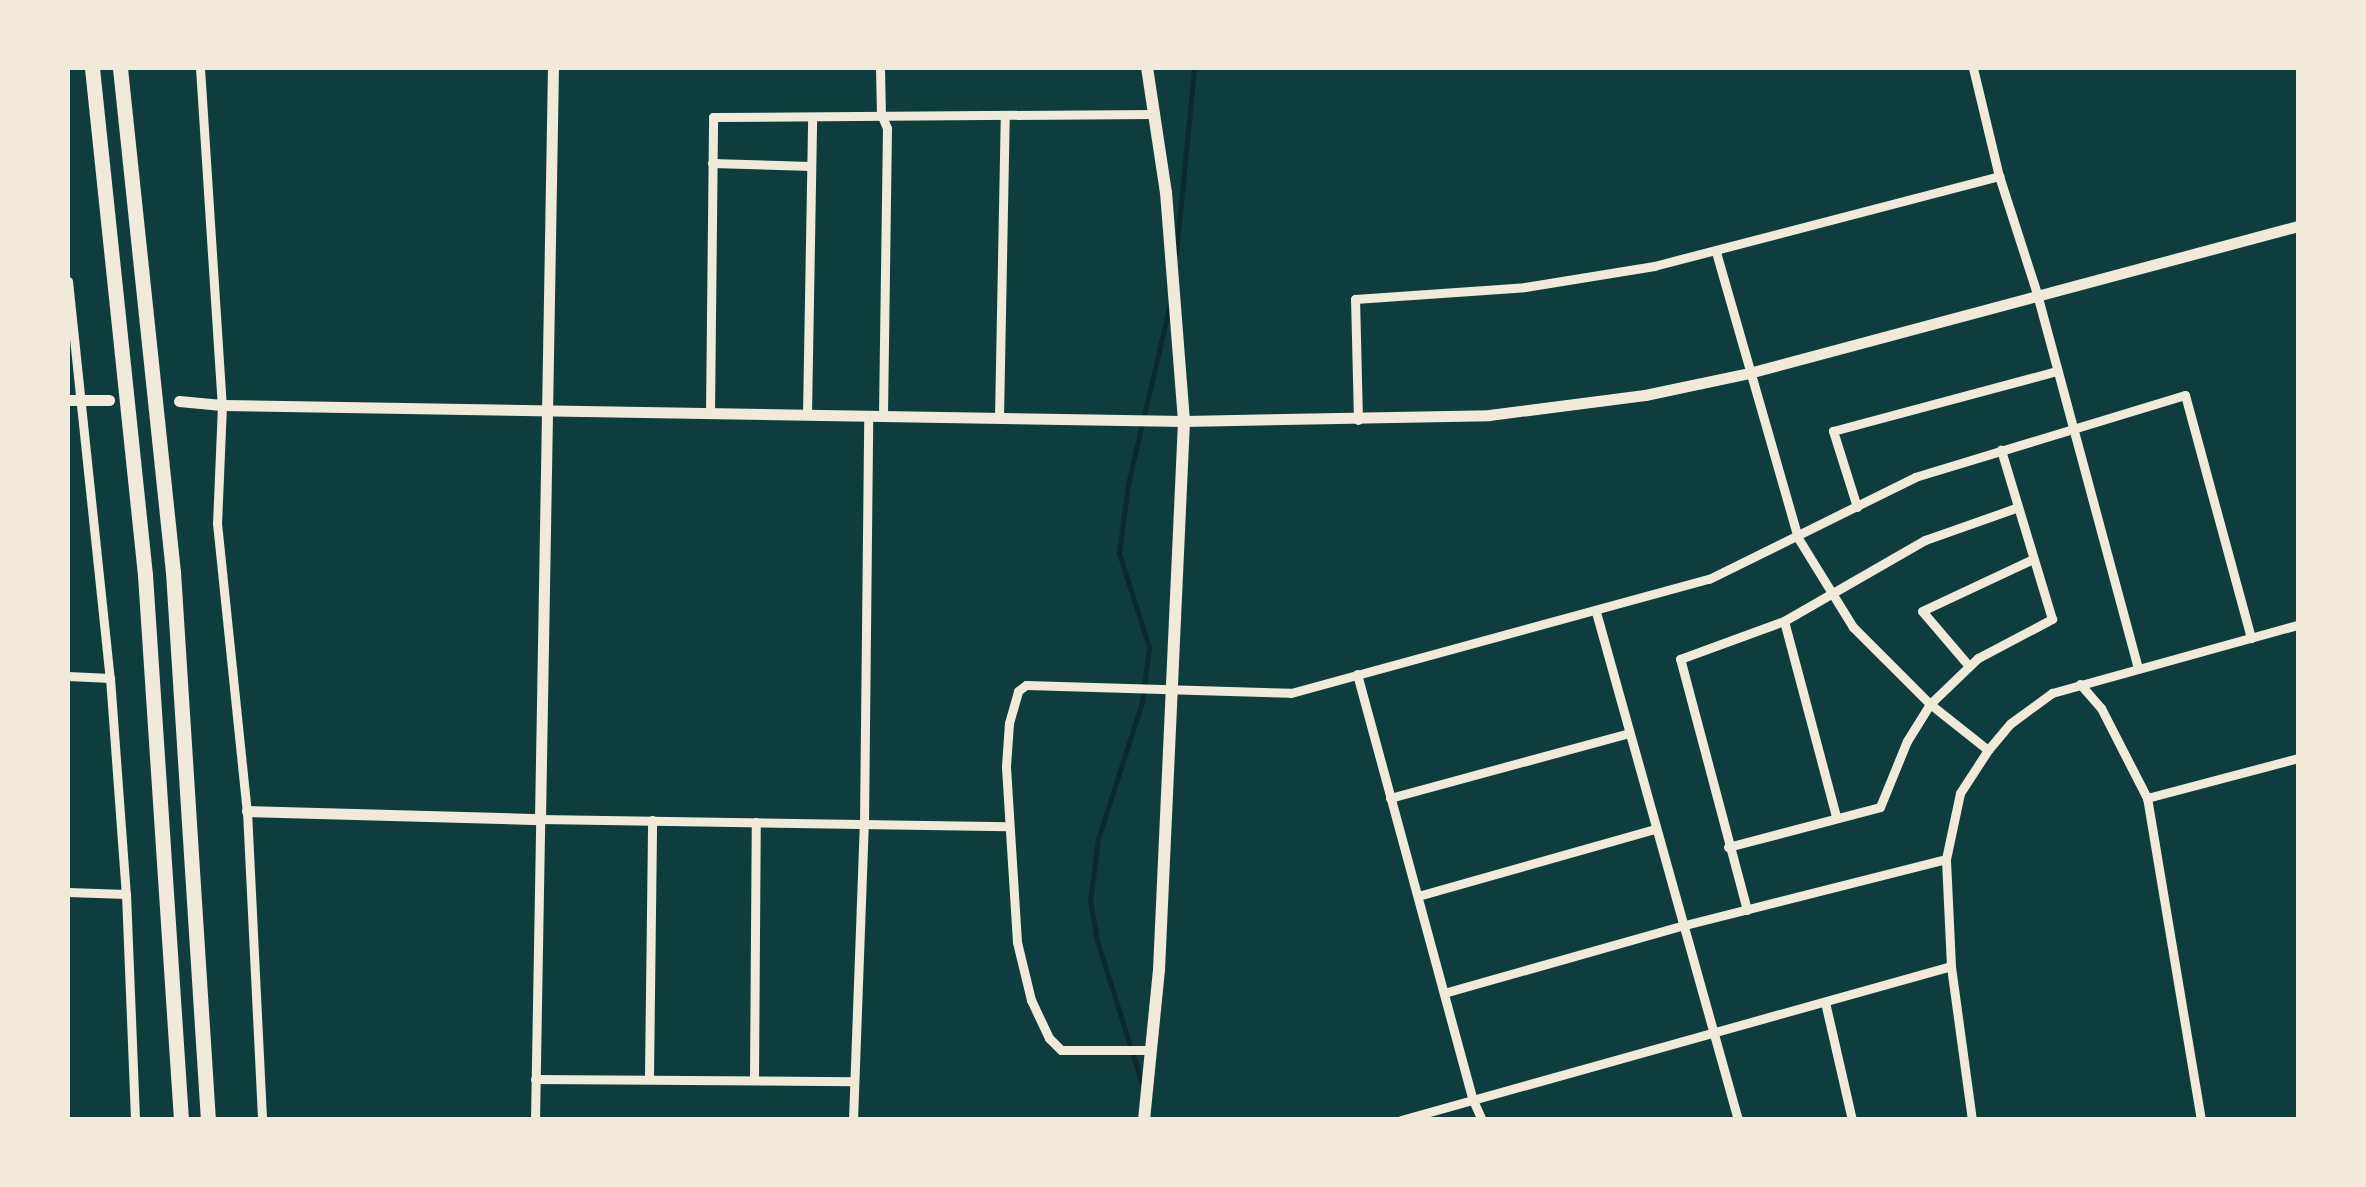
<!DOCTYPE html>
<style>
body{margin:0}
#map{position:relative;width:2366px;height:1187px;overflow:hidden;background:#0f3d3e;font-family:"Space Grotesk",sans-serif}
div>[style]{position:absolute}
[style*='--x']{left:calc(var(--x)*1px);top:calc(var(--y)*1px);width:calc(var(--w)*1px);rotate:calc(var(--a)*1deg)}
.stream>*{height:5px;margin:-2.5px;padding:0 2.5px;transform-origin:2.5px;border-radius:2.5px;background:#0a2a2b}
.minor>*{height:9px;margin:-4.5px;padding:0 4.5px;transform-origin:4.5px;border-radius:4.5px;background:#f1e9da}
.tertiary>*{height:11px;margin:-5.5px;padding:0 5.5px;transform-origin:5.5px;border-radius:5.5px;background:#f1e9da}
.secondary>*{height:12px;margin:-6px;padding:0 6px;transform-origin:6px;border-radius:6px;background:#f1e9da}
.trunk>*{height:15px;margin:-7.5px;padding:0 7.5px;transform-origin:7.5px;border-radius:7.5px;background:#f1e9da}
span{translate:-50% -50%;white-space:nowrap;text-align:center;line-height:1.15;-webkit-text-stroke:10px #f1e9da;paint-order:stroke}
.frame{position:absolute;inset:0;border:70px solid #f1e9da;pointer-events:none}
</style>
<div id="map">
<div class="stream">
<i style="--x:1176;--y:253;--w:186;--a:-84.4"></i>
<i style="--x:1143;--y:1087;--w:154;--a:-107.4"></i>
<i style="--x:1097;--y:940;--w:40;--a:-100"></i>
<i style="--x:1090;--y:901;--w:63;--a:-82.6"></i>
<i style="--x:1098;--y:839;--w:144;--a:-72.2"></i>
<i style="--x:1142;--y:702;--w:55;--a:-82.7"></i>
<i style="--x:1149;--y:647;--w:99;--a:-107.7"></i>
<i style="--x:1119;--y:553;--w:70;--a:-82.6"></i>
<i style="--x:1128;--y:484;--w:185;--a:-76.9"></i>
</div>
<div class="minor">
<i style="--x:200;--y:68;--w:338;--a:86.3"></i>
<i style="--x:222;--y:405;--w:118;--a:92.4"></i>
<i style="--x:217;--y:523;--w:290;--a:84.1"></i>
<i style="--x:247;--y:811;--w:309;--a:87.2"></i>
<i style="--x:880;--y:68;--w:46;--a:88.8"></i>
<i style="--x:881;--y:114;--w:15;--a:67"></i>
<i style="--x:887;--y:128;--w:288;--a:90.8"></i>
<i style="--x:1973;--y:68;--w:111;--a:76.5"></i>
<i style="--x:1999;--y:176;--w:124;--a:72.1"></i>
<i style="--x:2037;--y:294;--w:388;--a:74.9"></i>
<i style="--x:712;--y:163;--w:99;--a:1.7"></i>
<i style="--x:1716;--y:252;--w:298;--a:74"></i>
<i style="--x:1798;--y:538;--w:105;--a:58.3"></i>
<i style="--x:1853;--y:627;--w:109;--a:45"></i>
<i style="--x:1930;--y:704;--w:74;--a:38.4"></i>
<i style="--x:68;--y:281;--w:399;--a:84"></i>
<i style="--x:110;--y:678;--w:217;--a:85.8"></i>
<i style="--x:126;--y:894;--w:226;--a:87.7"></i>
<i style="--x:710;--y:413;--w:296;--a:-89.4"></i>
<i style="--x:713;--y:117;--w:441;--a:-0.4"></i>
<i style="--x:807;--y:414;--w:295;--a:-89"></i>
<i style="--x:999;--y:417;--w:302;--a:-88.9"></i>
<i style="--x:1358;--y:420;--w:121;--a:-91.4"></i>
<i style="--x:1355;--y:299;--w:170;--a:-4"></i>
<i style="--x:1525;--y:287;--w:131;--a:-9.2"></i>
<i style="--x:1654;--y:266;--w:357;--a:-14.6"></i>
<i style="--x:1857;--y:507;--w:80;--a:-107.5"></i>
<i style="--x:1833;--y:431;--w:232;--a:-15"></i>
<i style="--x:1596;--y:612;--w:527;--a:74.38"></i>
<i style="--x:1784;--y:621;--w:203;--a:75.1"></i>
<i style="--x:1969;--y:666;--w:72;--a:-130.5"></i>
<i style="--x:1922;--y:611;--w:123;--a:-25.1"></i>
<i style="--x:1357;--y:674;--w:442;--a:74.8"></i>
<i style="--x:1473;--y:1100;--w:22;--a:66"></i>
<i style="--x:68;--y:676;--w:42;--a:2.7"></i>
<i style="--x:2080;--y:684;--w:32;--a:49"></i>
<i style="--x:2101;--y:708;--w:101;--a:62.9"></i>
<i style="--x:1390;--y:798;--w:248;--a:-15.2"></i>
<i style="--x:1728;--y:847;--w:157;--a:-14.7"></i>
<i style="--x:1880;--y:807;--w:71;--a:-67.8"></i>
<i style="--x:1907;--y:741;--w:44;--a:-58.1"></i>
<i style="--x:1930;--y:704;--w:66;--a:-43.8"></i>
<i style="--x:1978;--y:658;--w:84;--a:-27.8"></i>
<i style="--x:2052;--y:619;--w:177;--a:-106.8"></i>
<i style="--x:68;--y:892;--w:58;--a:2"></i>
<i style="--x:1418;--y:896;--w:246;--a:-15.8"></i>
<i style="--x:1747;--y:910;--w:260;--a:-104.9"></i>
<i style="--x:1680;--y:659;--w:111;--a:-20.1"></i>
<i style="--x:1784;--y:621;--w:163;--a:-29.9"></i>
<i style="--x:1925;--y:540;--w:96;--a:-19.4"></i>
<i style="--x:1444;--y:993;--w:246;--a:-15.8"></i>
<i style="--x:1681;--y:926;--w:273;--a:-14.2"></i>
<i style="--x:1825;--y:1002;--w:121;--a:77.1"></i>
<i style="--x:1150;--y:1050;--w:89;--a:180"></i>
<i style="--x:1061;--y:1050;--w:17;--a:-135"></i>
<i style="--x:1049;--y:1038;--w:42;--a:-115.3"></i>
<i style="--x:1031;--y:1000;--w:60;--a:-103.6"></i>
<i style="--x:1017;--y:942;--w:176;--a:-93.6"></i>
<i style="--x:1006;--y:766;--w:43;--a:-86"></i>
<i style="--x:1009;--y:723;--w:33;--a:-74"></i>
<i style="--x:1018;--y:691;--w:10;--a:-37"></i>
<i style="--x:1026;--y:685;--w:265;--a:1.7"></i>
<i style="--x:1291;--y:693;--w:433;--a:-15.3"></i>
<i style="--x:1709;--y:579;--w:230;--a:-26.3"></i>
<i style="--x:1915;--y:477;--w:282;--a:-16.9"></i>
<i style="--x:2185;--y:395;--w:252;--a:74.8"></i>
<i style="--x:649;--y:1076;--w:256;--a:-89.3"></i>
<i style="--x:754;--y:1078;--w:256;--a:-89.6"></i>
<i style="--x:535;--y:1079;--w:318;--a:0.4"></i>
<i style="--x:535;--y:1120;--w:301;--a:-89"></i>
<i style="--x:540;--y:819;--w:468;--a:0.9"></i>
<i style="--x:853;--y:1120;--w:297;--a:-87.9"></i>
<i style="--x:864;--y:823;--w:407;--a:-89.4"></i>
<i style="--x:1401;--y:1120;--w:571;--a:-15.64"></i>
<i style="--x:1972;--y:1120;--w:155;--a:-97.8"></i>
<i style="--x:1951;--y:966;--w:107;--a:-92.7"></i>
<i style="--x:1946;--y:859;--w:67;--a:-78"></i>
<i style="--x:1960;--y:793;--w:51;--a:-56.9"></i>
<i style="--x:1988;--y:750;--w:35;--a:-50"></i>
<i style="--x:2011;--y:723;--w:51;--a:-36.2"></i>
<i style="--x:2052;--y:693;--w:255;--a:-15.5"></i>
<i style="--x:2201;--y:1120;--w:326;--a:-99.5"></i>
<i style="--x:2147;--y:798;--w:156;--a:-14.8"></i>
</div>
<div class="tertiary">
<i style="--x:68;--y:400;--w:41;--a:0"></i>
<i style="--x:179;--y:401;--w:43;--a:5.3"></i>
<i style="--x:222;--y:405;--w:962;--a:0.95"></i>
<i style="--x:1184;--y:421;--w:305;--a:-1.1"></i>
<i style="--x:1489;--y:415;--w:157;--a:-7.3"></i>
<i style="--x:1645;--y:395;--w:106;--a:-11.9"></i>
<i style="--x:1749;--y:373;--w:568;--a:-14.99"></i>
<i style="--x:247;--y:811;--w:293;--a:1.6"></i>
<i style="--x:540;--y:819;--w:751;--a:-89.01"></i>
</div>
<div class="secondary">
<i style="--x:1144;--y:1120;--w:151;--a:-84.3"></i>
<i style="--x:1159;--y:970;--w:550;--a:-87.39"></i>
<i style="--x:1184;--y:421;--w:229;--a:-94.5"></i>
<i style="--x:1166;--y:193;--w:126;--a:-98.6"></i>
</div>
<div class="trunk">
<i style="--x:92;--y:68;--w:510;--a:84.03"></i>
<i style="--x:145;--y:575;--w:546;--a:86.22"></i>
<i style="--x:120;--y:68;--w:507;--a:84"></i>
<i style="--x:173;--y:572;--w:549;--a:86.35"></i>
</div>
<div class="frame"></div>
</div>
